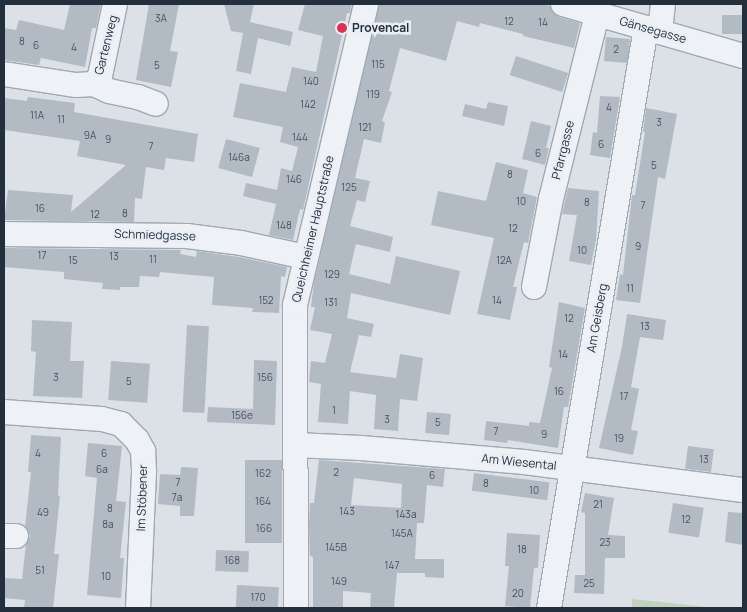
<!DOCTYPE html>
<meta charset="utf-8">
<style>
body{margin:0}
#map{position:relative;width:747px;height:612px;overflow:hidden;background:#dbe1e7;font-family:Manrope,sans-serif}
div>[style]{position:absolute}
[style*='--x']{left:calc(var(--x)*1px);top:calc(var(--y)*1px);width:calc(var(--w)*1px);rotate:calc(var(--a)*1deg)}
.green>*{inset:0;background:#c3d2bb}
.building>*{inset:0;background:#b2bac4;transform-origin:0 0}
.roads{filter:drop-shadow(1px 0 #a0a8b1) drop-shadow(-1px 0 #a0a8b1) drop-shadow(0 1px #a0a8b1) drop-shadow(0 -1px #a0a8b1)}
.minor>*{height:24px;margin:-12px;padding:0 12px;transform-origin:12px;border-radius:12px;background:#eef1f5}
.dots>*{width:14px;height:14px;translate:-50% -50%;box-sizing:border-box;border:2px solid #eaeff5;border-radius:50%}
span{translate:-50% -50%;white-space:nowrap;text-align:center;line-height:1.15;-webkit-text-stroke:5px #eaeff5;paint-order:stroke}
.number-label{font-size:10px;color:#485260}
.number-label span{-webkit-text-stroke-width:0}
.poi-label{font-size:12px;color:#242f3e;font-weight:700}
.left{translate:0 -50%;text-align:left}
.street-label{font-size:12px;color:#242f3e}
.frame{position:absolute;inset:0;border:5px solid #242f3e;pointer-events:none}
</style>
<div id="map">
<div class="green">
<i style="clip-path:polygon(632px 599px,718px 608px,632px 608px)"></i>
</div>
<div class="building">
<i style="clip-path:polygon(70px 4px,101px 4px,96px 28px,92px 28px,85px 67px,41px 58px,39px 65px,4px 60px,4px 28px,16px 30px,19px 20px,64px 30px)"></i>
<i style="clip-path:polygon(149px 4px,179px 4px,170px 51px,178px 52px,171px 87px,136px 80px)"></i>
<i style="clip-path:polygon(224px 4px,254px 4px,250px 22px,293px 32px,290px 46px,258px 38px,251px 74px,236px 71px,243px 33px,231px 31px)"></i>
<i style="clip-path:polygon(305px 4px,352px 4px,350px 13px,347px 13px,303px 210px,300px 209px,293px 240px,269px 235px,276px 204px,243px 196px,246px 183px,277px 190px,281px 168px,292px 171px,298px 147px,280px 142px,283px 127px,233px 117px,240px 83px,286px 92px,292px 67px,316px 72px,323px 36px,298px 30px)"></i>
<i style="clip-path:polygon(379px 4px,542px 4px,550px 6px,553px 13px,559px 17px,580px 23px,574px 48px,523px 36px,523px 34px,480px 23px,479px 27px,457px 21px,446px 61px,400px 48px,389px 91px,392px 92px,382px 121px,385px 122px,381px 143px,364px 139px,355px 178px,370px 181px,365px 202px,357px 200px,350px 226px,393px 237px,390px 252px,356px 244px,349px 274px,390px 284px,396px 256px,460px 271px,450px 315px,351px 293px,347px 318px,374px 324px,371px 337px,359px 335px,350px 372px,396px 378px,400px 354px,423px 358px,417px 401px,400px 399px,398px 431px,374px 429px,376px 395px,350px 391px,348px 424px,318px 422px,321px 384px,309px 382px,311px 361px,325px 363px,332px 334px,310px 330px,315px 307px,311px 307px,314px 283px)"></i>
<i style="left:722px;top:15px;width:21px;height:19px"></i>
<i style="left:606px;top:37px;width:24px;height:24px;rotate:5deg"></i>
<i style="left:516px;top:56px;width:55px;height:20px;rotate:18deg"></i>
<i style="clip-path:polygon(600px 96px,620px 97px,610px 158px,590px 155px,593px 132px,597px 133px)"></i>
<i style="clip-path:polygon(28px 97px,75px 103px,74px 112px,198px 134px,194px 162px,166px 158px,164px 170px,146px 167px,142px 199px,135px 198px,134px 222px,4px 220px,8px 190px,73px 195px,71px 212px,126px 165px,77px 156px,80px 141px,4px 130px,4px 98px,27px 101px)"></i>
<i style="clip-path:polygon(488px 102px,508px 106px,504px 126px,462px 116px,465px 104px,486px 109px)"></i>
<i style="clip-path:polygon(646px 108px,677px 114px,665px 179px,658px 177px,640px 303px,616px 300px,620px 274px,623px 275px,632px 195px,635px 195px,645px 132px,643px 132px)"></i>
<i style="clip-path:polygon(531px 121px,551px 126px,546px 148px,549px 148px,545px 165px,522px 159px)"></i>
<i style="left:226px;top:139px;width:35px;height:30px;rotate:15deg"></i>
<i style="clip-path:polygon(496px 162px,528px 170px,523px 193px,537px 197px,528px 243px,524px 242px,513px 287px,517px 287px,510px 320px,477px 314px,494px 238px,431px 225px,438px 191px,486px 201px)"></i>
<i style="clip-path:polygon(568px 188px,599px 191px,596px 240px,591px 265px,569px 261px,577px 215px,562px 214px)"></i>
<i style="clip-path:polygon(4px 248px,181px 250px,180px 254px,196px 257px,197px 251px,239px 257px,287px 267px,285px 277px,281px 276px,279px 313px,252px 312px,253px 308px,212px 305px,214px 277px,160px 272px,159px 277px,140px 276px,139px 287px,120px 287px,120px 290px,102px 289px,103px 283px,64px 279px,64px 272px,4px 267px)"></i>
<i style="clip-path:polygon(559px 302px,585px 308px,571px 390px,568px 407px,564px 407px,558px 448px,508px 440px,507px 443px,484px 440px,486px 421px,529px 426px,529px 422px,540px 423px,552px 368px,549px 367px)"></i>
<i style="clip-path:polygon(627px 314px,666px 320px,663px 340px,640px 337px,631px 387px,639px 389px,631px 430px,638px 431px,633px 455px,599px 448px,622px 347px)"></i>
<i style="clip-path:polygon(32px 320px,72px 322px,70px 361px,84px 361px,82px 398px,33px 396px,36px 352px,31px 351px)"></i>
<i style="left:187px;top:325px;width:22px;height:87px;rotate:3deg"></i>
<i style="clip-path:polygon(254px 360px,277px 361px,275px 425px,207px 422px,208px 407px,253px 409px)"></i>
<i style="left:111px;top:361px;width:39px;height:39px;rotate:4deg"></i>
<i style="left:427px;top:412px;width:24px;height:21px;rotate:5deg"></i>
<i style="clip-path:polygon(31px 435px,61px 437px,58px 496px,60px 496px,54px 554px,59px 554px,53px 608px,24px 608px,25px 600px,4px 598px,4px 578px,22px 579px,26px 545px,30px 536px,25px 527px,31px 472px,28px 472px)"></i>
<i style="clip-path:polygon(88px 443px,122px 446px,116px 501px,126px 502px,120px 558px,124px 558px,121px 598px,87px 595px,97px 478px,85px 476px)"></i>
<i style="left:688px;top:446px;width:26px;height:23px;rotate:7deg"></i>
<i style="left:245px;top:460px;width:37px;height:83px"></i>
<i style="clip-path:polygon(evenodd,319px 460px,445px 469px,443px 487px,427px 485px,424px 523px,417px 523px,415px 559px,444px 559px,444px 578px,425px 577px,425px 573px,397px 573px,394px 608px,370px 608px,371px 593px,343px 591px,343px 608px,313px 608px,313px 557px,310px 556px,309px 526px,310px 503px,314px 503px,319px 460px,354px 478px,402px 484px,401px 508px,351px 505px,354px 478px)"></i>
<i style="clip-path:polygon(181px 467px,198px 468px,194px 516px,180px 516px,180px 506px,158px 504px,160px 474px,180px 475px)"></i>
<i style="left:474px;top:473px;width:76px;height:18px;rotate:7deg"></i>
<i style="clip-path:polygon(585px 493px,614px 498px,608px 535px,625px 536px,625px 558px,605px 558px,604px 594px,574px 593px,575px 575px,585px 575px,585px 513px,581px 512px)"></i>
<i style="left:673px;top:503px;width:31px;height:30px;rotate:9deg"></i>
<i style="clip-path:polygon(728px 512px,743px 513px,743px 545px,725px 542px)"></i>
<i style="clip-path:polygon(507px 533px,540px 535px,538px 568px,534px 568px,530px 608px,505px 606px,509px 566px,505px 566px)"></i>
<i style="left:216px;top:550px;width:33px;height:21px;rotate:2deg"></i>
<i style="left:237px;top:585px;width:42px;height:23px;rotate:3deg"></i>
</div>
<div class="roads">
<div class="minor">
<i style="--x:563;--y:4;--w:187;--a:16.1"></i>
<i style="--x:660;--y:32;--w:28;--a:-84"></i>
<i style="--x:4;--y:74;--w:73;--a:8.7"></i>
<i style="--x:76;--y:85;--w:18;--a:-3"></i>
<i style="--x:94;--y:84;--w:10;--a:-53"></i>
<i style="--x:100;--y:76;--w:74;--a:-78.2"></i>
<i style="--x:94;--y:84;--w:17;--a:25"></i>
<i style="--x:109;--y:91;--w:30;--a:12"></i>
<i style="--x:138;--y:97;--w:19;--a:21"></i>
<i style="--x:4;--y:234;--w:183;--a:0.6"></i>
<i style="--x:187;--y:236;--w:54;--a:7.4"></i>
<i style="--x:241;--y:243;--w:66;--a:12.3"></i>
<i style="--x:534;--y:287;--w:90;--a:-79.1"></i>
<i style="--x:551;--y:199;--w:191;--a:-76"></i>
<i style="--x:4;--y:412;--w:98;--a:4.1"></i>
<i style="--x:102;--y:419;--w:20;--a:15"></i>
<i style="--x:121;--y:424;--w:23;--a:45"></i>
<i style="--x:137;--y:440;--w:13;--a:61"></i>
<i style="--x:143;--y:451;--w:21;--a:87"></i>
<i style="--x:144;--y:472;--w:136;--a:92.5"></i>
<i style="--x:295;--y:445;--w:66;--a:2.6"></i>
<i style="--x:361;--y:448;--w:164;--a:4.9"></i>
<i style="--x:524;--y:462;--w:221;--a:7.3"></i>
<i style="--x:4;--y:536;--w:12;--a:0"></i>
<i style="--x:296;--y:608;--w:303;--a:-90.2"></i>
<i style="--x:295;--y:305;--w:309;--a:-76.7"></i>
<i style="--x:549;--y:608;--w:588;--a:-80.51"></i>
</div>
</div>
<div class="dots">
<i style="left:342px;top:28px;background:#db3157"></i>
</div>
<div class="number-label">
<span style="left:161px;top:19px">3A</span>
<span style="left:509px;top:22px">12</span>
<span style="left:543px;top:23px">14</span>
<span style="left:22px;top:42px">8</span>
<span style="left:36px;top:46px">6</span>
<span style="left:74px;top:48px">4</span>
<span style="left:616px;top:50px">2</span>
<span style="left:378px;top:65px">115</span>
<span style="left:157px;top:66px">5</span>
<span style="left:311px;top:82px">140</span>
<span style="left:373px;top:95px">119</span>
<span style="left:308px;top:105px">142</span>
<span style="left:609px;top:108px">4</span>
<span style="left:37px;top:116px">11A</span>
<span style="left:61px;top:120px">11</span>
<span style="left:659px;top:123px">3</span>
<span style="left:365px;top:128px">121</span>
<span style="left:90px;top:136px">9A</span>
<span style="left:300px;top:138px">144</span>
<span style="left:108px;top:140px">9</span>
<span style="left:601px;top:145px">6</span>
<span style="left:151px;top:147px">7</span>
<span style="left:538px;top:154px">6</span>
<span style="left:239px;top:158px">146a</span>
<span style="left:654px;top:166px">5</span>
<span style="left:510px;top:175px">8</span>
<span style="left:294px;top:180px">146</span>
<span style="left:349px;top:188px">125</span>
<span style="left:521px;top:202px">10</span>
<span style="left:587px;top:203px">8</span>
<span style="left:643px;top:206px">7</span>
<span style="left:40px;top:209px">16</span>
<span style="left:125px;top:214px">8</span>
<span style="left:95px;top:215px">12</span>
<span style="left:284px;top:226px">148</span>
<span style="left:513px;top:229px">12</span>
<span style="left:638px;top:247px">9</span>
<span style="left:582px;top:251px">10</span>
<span style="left:42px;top:256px">17</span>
<span style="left:114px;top:257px">13</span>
<span style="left:153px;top:260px">11</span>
<span style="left:73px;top:261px">15</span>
<span style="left:504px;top:261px">12A</span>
<span style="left:332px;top:275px">129</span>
<span style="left:630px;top:289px">11</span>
<span style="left:266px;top:301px">152</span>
<span style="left:497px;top:301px">14</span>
<span style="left:331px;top:303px">131</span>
<span style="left:569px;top:319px">12</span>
<span style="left:645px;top:327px">13</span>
<span style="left:563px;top:355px">14</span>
<span style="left:56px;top:378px">3</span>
<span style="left:265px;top:378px">156</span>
<span style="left:129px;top:382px">5</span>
<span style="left:559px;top:392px">16</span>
<span style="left:624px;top:397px">17</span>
<span style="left:334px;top:411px">1</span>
<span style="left:242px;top:416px">156e</span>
<span style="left:387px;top:420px">3</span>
<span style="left:438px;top:423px">5</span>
<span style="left:496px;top:432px">7</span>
<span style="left:544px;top:435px">9</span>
<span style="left:619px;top:439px">19</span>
<span style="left:38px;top:454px">4</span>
<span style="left:104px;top:454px">6</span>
<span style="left:704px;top:460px">13</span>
<span style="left:102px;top:470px">6a</span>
<span style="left:336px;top:473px">2</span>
<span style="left:263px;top:474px">162</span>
<span style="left:432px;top:476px">6</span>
<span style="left:178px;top:483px">7</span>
<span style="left:486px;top:484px">8</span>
<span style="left:534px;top:491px">10</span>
<span style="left:177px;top:498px">7a</span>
<span style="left:263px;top:502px">164</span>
<span style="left:598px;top:505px">21</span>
<span style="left:110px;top:509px">8</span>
<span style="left:347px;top:512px">143</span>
<span style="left:43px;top:513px">49</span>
<span style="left:406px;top:515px">143a</span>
<span style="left:686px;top:520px">12</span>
<span style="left:108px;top:525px">8a</span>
<span style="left:264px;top:529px">166</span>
<span style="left:402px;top:534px">145A</span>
<span style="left:605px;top:543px">23</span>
<span style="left:336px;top:548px">145B</span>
<span style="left:522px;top:550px">18</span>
<span style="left:232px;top:561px">168</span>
<span style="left:392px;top:566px">147</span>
<span style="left:40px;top:571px">51</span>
<span style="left:106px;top:577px">10</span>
<span style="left:339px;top:582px">149</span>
<span style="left:589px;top:584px">25</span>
<span style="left:518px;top:594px">20</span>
<span style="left:258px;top:598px">170</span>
</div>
<div class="poi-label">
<span class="left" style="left:352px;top:28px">Provencal</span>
</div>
<div class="street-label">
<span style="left:653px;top:30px;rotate:16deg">Gänsegasse</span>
<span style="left:106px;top:45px;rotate:-76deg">Gartenweg</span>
<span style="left:563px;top:150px;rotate:-76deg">Pfarrgasse</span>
<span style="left:313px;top:229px;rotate:-77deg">Queichheimer Hauptstraße</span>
<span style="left:155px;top:235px;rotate:2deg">Schmiedgasse</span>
<span style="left:597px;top:318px;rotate:-80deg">Am Geisberg</span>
<span style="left:519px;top:462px;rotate:6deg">Am Wiesental</span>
<span style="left:142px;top:498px;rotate:-88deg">Im Stöbener</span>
</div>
<div class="frame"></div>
</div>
